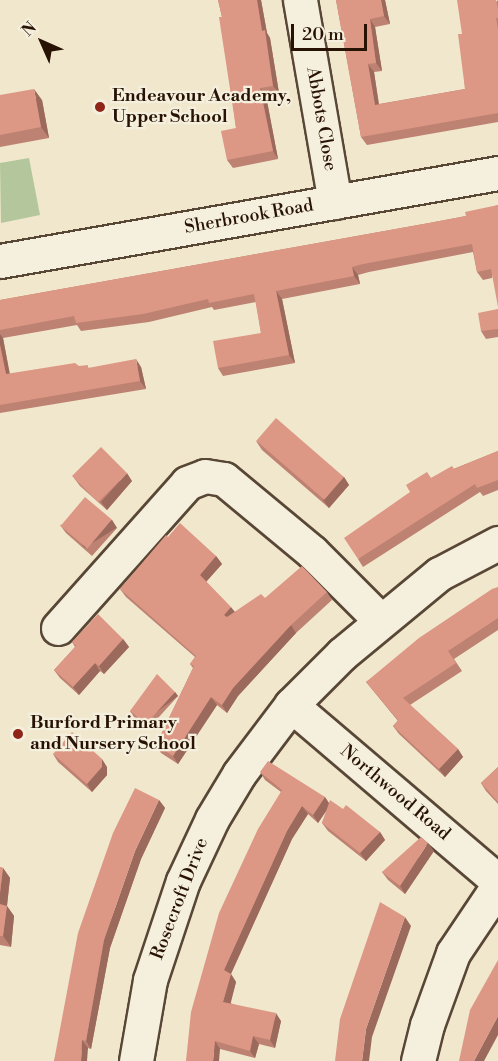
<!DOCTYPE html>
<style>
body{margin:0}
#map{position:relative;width:498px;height:1061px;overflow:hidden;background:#f0e7cc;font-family:"Libre Bodoni",serif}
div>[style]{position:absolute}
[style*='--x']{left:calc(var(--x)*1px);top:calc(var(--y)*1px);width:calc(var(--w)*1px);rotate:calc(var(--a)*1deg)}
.green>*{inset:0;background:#b4c79c}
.roads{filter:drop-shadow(2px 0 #594736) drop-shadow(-2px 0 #594736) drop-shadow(0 2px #594736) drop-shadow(0 -2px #594736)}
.minor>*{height:33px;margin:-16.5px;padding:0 16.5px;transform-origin:16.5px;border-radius:16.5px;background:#f5efde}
.wall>*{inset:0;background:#be8272}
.shaded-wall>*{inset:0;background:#9b6a5d;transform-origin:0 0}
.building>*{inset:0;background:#dd9785;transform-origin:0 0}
.dots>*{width:16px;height:16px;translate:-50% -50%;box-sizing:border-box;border:3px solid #f5efde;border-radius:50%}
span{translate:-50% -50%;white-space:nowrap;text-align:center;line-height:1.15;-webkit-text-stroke:4.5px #f5efde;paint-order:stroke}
.poi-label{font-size:18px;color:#271204;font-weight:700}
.left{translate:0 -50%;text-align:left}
.street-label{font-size:18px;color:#271204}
.north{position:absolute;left:12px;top:12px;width:60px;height:60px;-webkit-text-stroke:4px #f5efde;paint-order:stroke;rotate:315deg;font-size:16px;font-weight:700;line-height:24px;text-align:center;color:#271204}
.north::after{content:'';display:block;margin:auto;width:21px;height:27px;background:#271204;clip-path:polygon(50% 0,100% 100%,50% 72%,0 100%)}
.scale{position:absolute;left:291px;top:24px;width:76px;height:27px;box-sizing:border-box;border:3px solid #271204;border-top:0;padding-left:8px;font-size:18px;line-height:21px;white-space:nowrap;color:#271204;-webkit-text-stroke:4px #f5efde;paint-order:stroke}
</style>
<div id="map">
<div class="green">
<i style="clip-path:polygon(29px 158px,40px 215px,1px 223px,0 163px)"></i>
</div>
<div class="roads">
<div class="minor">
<i style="--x:300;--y:0;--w:205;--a:80.2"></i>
<i style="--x:0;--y:261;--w:506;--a:-10.02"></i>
<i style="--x:58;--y:628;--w:194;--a:-48.3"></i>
<i style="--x:187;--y:483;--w:19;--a:-21"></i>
<i style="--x:205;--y:476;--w:19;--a:9"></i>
<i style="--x:224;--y:479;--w:114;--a:39.7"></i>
<i style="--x:312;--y:552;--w:96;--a:45"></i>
<i style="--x:291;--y:705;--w:272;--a:40.4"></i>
<i style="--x:136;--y:1061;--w:82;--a:-80.2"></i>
<i style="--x:150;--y:980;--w:104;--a:-71.6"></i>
<i style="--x:183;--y:881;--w:68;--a:-64.9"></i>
<i style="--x:212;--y:819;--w:52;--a:-59"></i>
<i style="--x:239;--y:774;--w:86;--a:-53"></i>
<i style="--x:291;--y:705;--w:72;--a:-45"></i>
<i style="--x:342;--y:654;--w:126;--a:-39.5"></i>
<i style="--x:439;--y:574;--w:67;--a:-27.7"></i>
<i style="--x:418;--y:1061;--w:37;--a:-76"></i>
<i style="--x:427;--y:1025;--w:77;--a:-70.1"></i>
<i style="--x:453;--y:953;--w:81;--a:-56.1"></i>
</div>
</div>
<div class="wall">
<i style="clip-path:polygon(218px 0,261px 0,267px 33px,270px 38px,279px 93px,266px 96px,278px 159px,233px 168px,227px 160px,236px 128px,222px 17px)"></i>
<i style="clip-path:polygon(336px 0,385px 0,390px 24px,375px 27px,382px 71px,374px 72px,379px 104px,465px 89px,462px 34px,498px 0,498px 122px,367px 145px,361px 137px)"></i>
<i style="clip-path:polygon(0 95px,42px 100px,49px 138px,0 147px)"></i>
<i style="clip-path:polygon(498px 205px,492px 278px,483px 280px,477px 272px,473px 252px,369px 272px,358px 275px,360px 284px,282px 299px,295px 363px,223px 376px,218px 368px,261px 333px,256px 302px,214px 310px,212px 307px,149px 322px,81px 331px,77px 325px,3px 338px,10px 374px,79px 366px,90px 368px,141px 367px,146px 389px,0 413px,0 300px,429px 223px,466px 216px)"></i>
<i style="clip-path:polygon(498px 309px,498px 337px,486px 339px,481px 331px)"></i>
<i style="clip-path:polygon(256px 441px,344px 477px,349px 485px,329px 508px,262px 450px)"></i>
<i style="clip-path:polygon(498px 451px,498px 490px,483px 496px,480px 492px,363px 567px,358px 559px,431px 478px)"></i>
<i style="clip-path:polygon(74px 478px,132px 481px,107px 510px,80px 486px)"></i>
<i style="clip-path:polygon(112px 520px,117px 528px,92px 556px,66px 533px,60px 525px)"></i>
<i style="clip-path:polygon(168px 537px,216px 556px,222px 564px,206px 582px,235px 612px,265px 598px,327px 592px,332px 600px,296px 633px,238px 696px,227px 713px,217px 705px,178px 764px,161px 753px,156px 745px,193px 668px,190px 664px,195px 657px,126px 597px,120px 589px)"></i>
<i style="clip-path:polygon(498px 587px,498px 630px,454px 659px,462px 671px,410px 705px,458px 749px,463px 757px,445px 777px,399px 734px,393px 726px,398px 721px,366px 682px)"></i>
<i style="clip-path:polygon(123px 639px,129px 647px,104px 674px,100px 671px,79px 695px,60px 678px,54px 670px,75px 647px,72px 642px)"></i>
<i style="clip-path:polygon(175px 692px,178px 696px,149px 728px,133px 716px,130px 711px)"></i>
<i style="clip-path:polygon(53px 754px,107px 767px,107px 775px,92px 792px,58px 762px)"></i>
<i style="clip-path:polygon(498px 767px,498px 804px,486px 791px,481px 783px)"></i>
<i style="clip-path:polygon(260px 772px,325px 797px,329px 803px,380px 832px,385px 840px,366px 861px,328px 831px,322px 823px,327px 810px,318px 823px,308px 814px,292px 839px,231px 974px,236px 982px,230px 1003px,281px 1021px,275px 1048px,259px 1044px,255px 1058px,220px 1049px,186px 1061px,281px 792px,265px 780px)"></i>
<i style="clip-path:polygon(159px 800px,165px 808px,141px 859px,110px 948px,91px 1049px,88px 1048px,54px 1061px)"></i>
<i style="clip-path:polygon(434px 851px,405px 894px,388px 880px,382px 872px)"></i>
<i style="clip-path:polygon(0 867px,3px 868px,10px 878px,7px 906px,14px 916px,11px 947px,0 945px)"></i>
</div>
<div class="shaded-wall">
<i style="clip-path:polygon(257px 0,261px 0,267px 33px,270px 38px,279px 93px,273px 86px,262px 31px)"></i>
<i style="clip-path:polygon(381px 0,385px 0,390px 24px,384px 16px)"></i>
<i style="clip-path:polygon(370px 19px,375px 27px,382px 71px,376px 63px)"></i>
<i style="clip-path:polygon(368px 64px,374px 72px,380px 113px,375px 105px)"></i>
<i style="clip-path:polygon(260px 88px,266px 96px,278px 159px,273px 151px)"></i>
<i style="clip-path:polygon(34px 89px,42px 100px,49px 138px,41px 127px)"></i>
<i style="clip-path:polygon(352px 267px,358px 275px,360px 284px,354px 276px)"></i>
<i style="clip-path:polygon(276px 291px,282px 299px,295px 363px,289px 355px)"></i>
<i style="clip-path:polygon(0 334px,3px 338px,11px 382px,6px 374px,0 345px)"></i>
<i style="clip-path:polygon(136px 359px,141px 367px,146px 389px,140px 381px)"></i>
<i style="clip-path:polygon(127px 473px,132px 481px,107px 510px,101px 502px)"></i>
<i style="clip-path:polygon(344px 477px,349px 485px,329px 508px,323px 500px)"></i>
<i style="left:112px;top:520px;width:9px;height:38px;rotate:58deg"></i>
<i style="clip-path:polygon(216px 556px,222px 564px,205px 583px,200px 575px)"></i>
<i style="clip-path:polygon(231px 607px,237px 615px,230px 623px,224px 615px)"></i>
<i style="clip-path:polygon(291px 625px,296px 633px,238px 696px,227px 713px,222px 705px,233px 688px)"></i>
<i style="clip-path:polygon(123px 639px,129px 647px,104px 674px,99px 666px)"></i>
<i style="clip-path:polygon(95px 663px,100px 671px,79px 695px,73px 687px)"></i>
<i style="left:175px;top:692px;width:5px;height:43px;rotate:53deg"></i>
<i style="clip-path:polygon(211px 697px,217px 705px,178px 764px,173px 756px)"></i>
<i style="clip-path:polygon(458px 749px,463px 757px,445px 777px,439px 769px)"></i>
<i style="clip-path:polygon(102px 759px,107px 767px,107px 775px,92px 792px,87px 784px)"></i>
<i style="clip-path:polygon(325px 797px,330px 805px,318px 823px,313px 815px)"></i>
<i style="clip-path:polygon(159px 800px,165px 808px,141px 859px,110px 948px,91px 1049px,86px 1041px,104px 940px,135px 851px)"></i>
<i style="clip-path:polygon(302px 806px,308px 814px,292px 839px,229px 978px,224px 970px,287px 831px)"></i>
<i style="clip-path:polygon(380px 832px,385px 840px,366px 861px,360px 853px)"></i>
<i style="clip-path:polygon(428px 843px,434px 851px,405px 894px,400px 886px)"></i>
<i style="clip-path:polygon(3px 868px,10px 878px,6px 914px,0 906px,0 893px)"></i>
<i style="clip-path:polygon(7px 906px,14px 916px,11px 947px,3px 936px)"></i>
<i style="clip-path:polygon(405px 917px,411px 926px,372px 1037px,369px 1061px,362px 1061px,366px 1029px)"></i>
<i style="clip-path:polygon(231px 974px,236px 982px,229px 1010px,223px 1002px)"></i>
<i style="clip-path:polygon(276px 1013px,281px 1021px,275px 1048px,270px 1040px)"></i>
<i style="clip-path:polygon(498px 1016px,498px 1035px,484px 1061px,474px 1061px)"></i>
<i style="clip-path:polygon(253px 1036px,259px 1044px,255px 1058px,250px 1051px)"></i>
<i style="clip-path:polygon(82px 1040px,88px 1048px,87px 1061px,81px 1061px)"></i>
<i style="clip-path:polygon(215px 1041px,220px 1049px,219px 1061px,213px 1061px)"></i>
</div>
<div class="building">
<i style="clip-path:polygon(218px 0,257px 0,262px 31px,265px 30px,273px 86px,260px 88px,273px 151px,227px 160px,221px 131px,236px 128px,219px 17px,222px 17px)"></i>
<i style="clip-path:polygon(336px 0,381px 0,384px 16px,370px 19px,376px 63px,368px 64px,375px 105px,465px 89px,458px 34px,462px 34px,457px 0,496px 0,498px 9px,498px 18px,496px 18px,498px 29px,498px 113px,361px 137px)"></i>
<i style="clip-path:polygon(34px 89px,41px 127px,0 135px,0 95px)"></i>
<i style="clip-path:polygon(498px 205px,498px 307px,491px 269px,477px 272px,472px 244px,363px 264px,352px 267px,354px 276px,276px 291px,289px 355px,218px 368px,213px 341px,261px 333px,254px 294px,209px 303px,208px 299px,143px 314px,76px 323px,74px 316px,0 330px,0 300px,429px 223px,466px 216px,465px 212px)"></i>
<i style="clip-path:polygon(498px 309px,498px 329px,481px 331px,478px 313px)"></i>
<i style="clip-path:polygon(0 345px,6px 374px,75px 363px,79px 366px,88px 365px,88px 368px,136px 359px,140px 381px,0 405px)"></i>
<i style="left:276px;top:418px;width:90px;height:30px;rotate:41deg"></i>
<i style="left:101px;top:447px;width:37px;height:41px;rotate:45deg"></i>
<i style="clip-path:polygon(498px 451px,498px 480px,477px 488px,475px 484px,358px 559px,344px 538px,410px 492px,406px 485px,427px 472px,431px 478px,452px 466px,454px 469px)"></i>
<i style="left:85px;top:497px;width:35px;height:38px;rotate:40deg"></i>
<i style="clip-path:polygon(180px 523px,216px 556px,200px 575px,231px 607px,224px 615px,227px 617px,261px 594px,265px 598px,302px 566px,327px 592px,291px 625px,233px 688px,222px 705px,211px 697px,173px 756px,156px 745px,194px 666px,190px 664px,196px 656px,120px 589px,166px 535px,168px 537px)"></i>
<i style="clip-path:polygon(498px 587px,498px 618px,448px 651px,456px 663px,403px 698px,458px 749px,439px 769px,393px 726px,398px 720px,366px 682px,419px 638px,492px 589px)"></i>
<i style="clip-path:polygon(98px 614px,123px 639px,99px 666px,95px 663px,73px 687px,54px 670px,76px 646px,72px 642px)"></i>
<i style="clip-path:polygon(157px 674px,175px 692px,146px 724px,130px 711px)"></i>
<i style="clip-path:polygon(72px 732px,102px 759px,102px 767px,87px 784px,53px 754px)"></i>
<i style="clip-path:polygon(268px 761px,325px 797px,313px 815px,302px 806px,287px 831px,224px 970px,231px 974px,223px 1002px,276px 1013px,270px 1040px,253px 1036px,250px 1051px,215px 1041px,213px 1061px,186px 1061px,191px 1012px,219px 913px,258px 829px,282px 790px,260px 772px)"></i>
<i style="clip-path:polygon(498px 767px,498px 802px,481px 783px)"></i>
<i style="clip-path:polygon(135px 788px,159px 800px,135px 851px,104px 940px,86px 1041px,82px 1040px,81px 1061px,54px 1061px,78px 933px,113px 833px)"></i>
<i style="clip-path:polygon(330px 800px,343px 809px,346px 805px,380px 832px,360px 853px,322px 823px)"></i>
<i style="clip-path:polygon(421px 837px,428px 843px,400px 886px,382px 872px)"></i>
<i style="clip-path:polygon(0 867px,3px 868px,0 893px)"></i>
<i style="clip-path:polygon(380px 902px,405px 917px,366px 1029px,362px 1061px,335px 1061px,340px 1019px)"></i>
<i style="clip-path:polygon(0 904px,7px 906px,3px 936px,0 936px)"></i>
<i style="clip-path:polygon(498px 960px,498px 1016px,474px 1061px,459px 1061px,470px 1010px)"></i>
</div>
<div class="dots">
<i style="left:100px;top:107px;background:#8f2418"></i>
<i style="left:18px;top:734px;background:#8f2418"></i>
</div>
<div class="poi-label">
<span class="left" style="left:112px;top:107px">Endeavour Academy,<br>Upper School</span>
<span class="left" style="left:30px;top:734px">Burford Primary<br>and Nursery School</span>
</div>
<div class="street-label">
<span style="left:321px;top:119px;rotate:80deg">Abbots Close</span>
<span style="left:249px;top:217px;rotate:-10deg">Sherbrook Road</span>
<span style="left:395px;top:793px;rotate:40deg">Northwood Road</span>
<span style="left:180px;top:899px;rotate:-69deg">Rosecroft Drive</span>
</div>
<div class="north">N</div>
<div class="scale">20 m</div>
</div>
